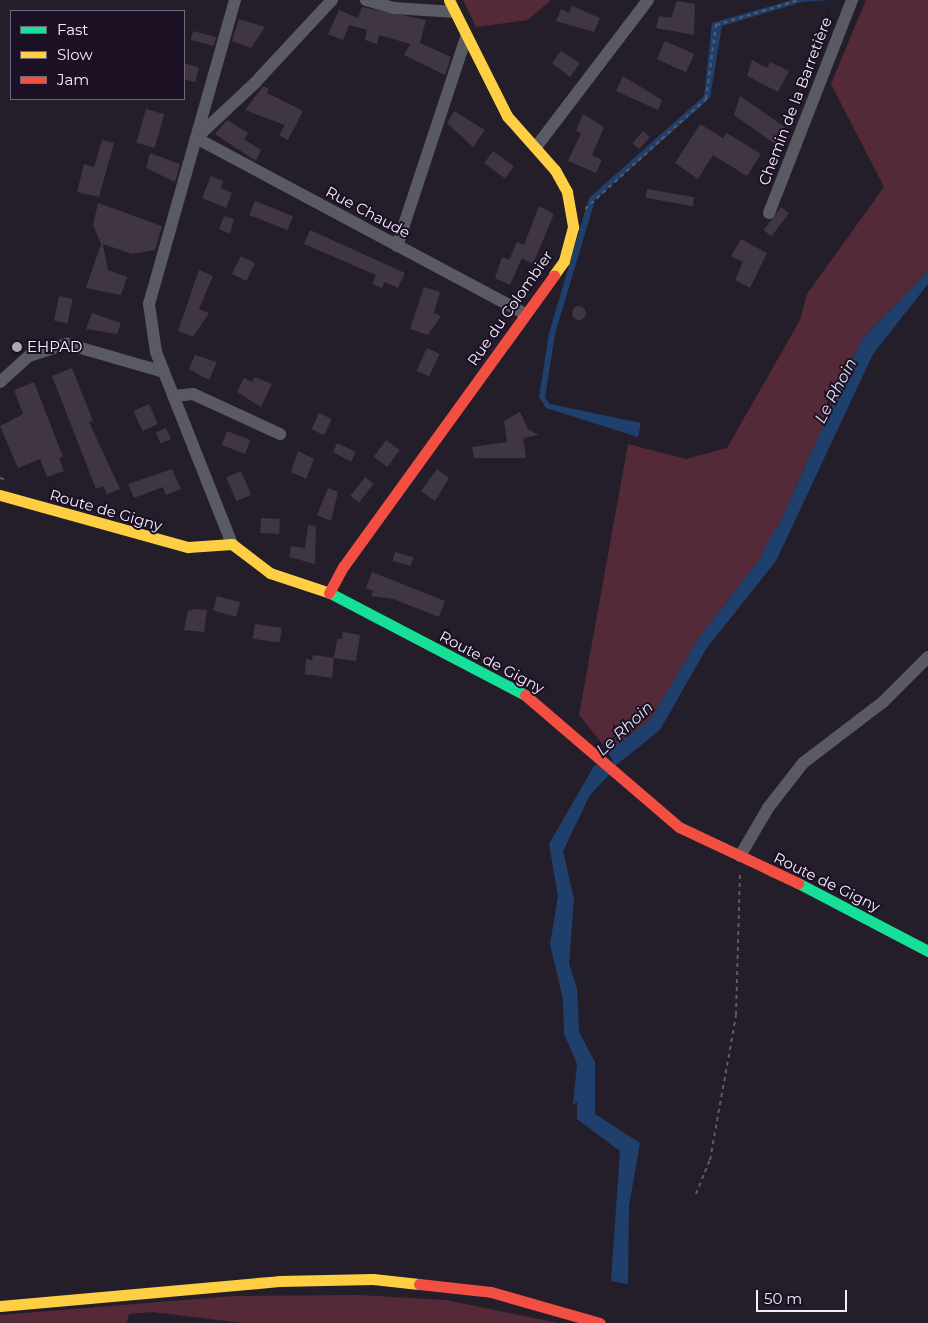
<!DOCTYPE html>
<meta charset="utf-8">
<style>
body{margin:0}
#map{position:relative;width:928px;height:1323px;overflow:hidden;background:#241e2a;font-family:Montserrat,sans-serif}
div>[style]{position:absolute}
[style*='--x']{left:calc(var(--x)*1px);top:calc(var(--y)*1px);width:calc(var(--w)*1px);rotate:calc(var(--a)*1deg)}
.green>*{inset:0;background:#542938}
.water>*{inset:0;background:#1f406c}
.stream>*{height:4px;margin:-2px;padding:0 2px;transform-origin:2px;border-radius:2px;background:#1f406c}
.building>*{inset:0;background:#403542;transform-origin:0 0}
.round{border-radius:50%}
.path>*{height:2px;margin-top:-1px;transform-origin:0;background:repeating-linear-gradient(90deg,#5f5b66 0 4px,transparent 0 8px)}
.street>*{height:12px;margin:-6px;padding:0 6px;transform-origin:6px;border-radius:6px;background:#5a5a63}
.fast>*{height:11px;margin:-5.5px;padding:0 5.5px;transform-origin:5.5px;border-radius:5.5px;background:#16e098}
.slow>*{height:11px;margin:-5.5px;padding:0 5.5px;transform-origin:5.5px;border-radius:5.5px;background:#ffcf43}
.jam>*{height:11px;margin:-5.5px;padding:0 5.5px;transform-origin:5.5px;border-radius:5.5px;background:#f24e42}
.dots>*{width:14px;height:14px;translate:-50% -50%;box-sizing:border-box;border:2px solid #1c1025;border-radius:50%}
span{translate:-50% -50%;white-space:nowrap;text-align:center;line-height:1.15;-webkit-text-stroke:4px #1c1025;paint-order:stroke}
.street-label{font-size:15px;color:#f5edfc}
.poi-label{font-size:15px;color:#f5edfc}
.left{translate:0 -50%;text-align:left}
.water-label{font-size:16px;color:#d8e3f2;font-style:italic}
.legend{position:absolute;left:10px;top:10px;width:175px;height:90px;box-sizing:border-box;background:#1c1025;border:1px solid #73687b;margin:0;padding:6px 9px;list-style:none;font-size:15px;color:#f5edfc}
.legend li{display:flex;align-items:center;gap:10px;height:25px}
.legend b{width:25px;border:1px solid #73687b}
.scale{position:absolute;left:756px;top:1290px;width:91px;height:22px;box-sizing:border-box;border:2px solid #f5edfc;border-top:0;padding-left:6px;font-size:15px;line-height:18px;white-space:nowrap;color:#f5edfc;-webkit-text-stroke:4px #1c1025;paint-order:stroke}
</style>
<div id="map">
<div class="green">
<i style="clip-path:polygon(463px 0,551px 0,528px 20px,476px 27px)"></i>
<i style="clip-path:polygon(866px 0,928px 0,928px 271px,862px 339px,769px 547px,698px 639px,650px 720px,608px 751px,579px 715px,628px 444px,686px 459px,727px 448px,800px 320px,807px 294px,884px 187px,831px 84px)"></i>
<i style="clip-path:polygon(360px 1295px,446px 1300px,558px 1323px,243px 1323px,152px 1312px,129px 1314px,127px 1323px,0 1323px,0 1315px,233px 1296px)"></i>
</div>
<div class="water">
<i style="clip-path:polygon(792px 0,829px 0,802px 2px,722px 26px,710px 98px,595px 200px,555px 334px,545px 398px,550px 404px,641px 423px,638px 437px,546px 408px,539px 397px,549px 333px,589px 198px,704px 96px,712px 23px)"></i>
<i style="clip-path:polygon(928px 271px,928px 284px,873px 354px,776px 561px,706px 649px,660px 730px,615px 766px,608px 751px,650px 720px,698px 639px,769px 547px,862px 339px)"></i>
<i style="clip-path:polygon(600px 764px,610px 774px,590px 795px,563px 851px,574px 899px,569px 964px,577px 988px,579px 1032px,595px 1062px,595px 1114px,640px 1143px,629px 1206px,628px 1284px,611px 1281px,620px 1151px,577px 1119px,577px 1102px,573px 1105px,577px 1064px,564px 1034px,563px 999px,550px 944px,558px 896px,549px 844px,594px 766px)"></i>
</div>
<div class="stream">
<i style="--x:763;--y:555;--w:29;--a:-61"></i>
</div>
<div class="building">
<i style="clip-path:polygon(677px 1px,695px 4px,694px 35px,656px 28px,659px 16px,671px 18px)"></i>
<i style="clip-path:polygon(572px 6px,600px 18px,594px 32px,556px 21px,561px 9px,569px 13px)"></i>
<i style="clip-path:polygon(362px 7px,426px 20px,420px 43px,451px 57px,445px 75px,404px 55px,410px 44px,379px 35px,377px 44px,365px 40px,367px 30px,349px 25px,343px 40px,328px 34px,339px 10px,358px 18px)"></i>
<i style="clip-path:polygon(239px 19px,265px 27px,251px 48px,232px 41px)"></i>
<i style="left:193px;top:31px;width:24px;height:9px;rotate:15deg"></i>
<i style="left:665px;top:41px;width:32px;height:20px;rotate:24deg"></i>
<i style="clip-path:polygon(561px 51px,580px 63px,570px 77px,552px 63px)"></i>
<i style="clip-path:polygon(752px 60px,767px 68px,770px 62px,789px 71px,778px 92px,747px 76px)"></i>
<i style="clip-path:polygon(184px 63px,199px 68px,195px 82px,184px 79px)"></i>
<i style="clip-path:polygon(623px 76px,662px 100px,658px 110px,616px 91px)"></i>
<i style="clip-path:polygon(263px 86px,269px 89px,267px 93px,303px 111px,288px 140px,279px 135px,285px 125px,245px 110px)"></i>
<i style="clip-path:polygon(740px 96px,785px 127px,775px 144px,734px 115px)"></i>
<i style="left:146px;top:109px;width:19px;height:35px;rotate:16deg"></i>
<i style="clip-path:polygon(454px 111px,485px 130px,473px 147px,447px 123px)"></i>
<i style="clip-path:polygon(583px 114px,604px 127px,592px 155px,602px 160px,596px 173px,568px 161px,581px 133px,576px 131px)"></i>
<i style="clip-path:polygon(227px 120px,248px 133px,244px 139px,261px 150px,256px 161px,215px 134px)"></i>
<i style="clip-path:polygon(700px 124px,723px 138px,727px 133px,761px 154px,747px 176px,713px 155px,698px 179px,675px 163px)"></i>
<i style="left:643px;top:131px;width:9px;height:16px;rotate:41deg"></i>
<i style="clip-path:polygon(102px 140px,114px 143px,99px 197px,77px 192px,84px 164px,94px 167px)"></i>
<i style="left:493px;top:151px;width:26px;height:15px;rotate:36deg"></i>
<i style="clip-path:polygon(150px 153px,180px 164px,175px 182px,146px 168px)"></i>
<i style="clip-path:polygon(211px 176px,223px 181px,221px 188px,232px 193px,226px 208px,202px 198px)"></i>
<i style="left:647px;top:189px;width:48px;height:9px;rotate:10deg"></i>
<i style="left:255px;top:201px;width:41px;height:15px;rotate:22deg"></i>
<i style="clip-path:polygon(98px 203px,162px 226px,155px 250px,132px 254px,103px 244px,108px 270px,127px 277px,121px 295px,86px 288px,101px 244px,93px 225px)"></i>
<i style="clip-path:polygon(539px 206px,554px 214px,533px 264px,522px 258px,510px 285px,495px 278px,502px 257px,509px 260px,517px 242px,524px 245px)"></i>
<i style="left:781px;top:207px;width:10px;height:29px;rotate:37deg"></i>
<i style="clip-path:polygon(224px 216px,234px 219px,230px 234px,219px 229px)"></i>
<i style="clip-path:polygon(310px 230px,405px 273px,398px 288px,385px 282px,382px 288px,372px 284px,376px 275px,304px 244px)"></i>
<i style="clip-path:polygon(741px 239px,767px 253px,750px 288px,735px 280px,743px 262px,731px 256px)"></i>
<i style="left:241px;top:256px;width:16px;height:20px;rotate:27deg"></i>
<i style="clip-path:polygon(199px 270px,213px 276px,199px 309px,209px 313px,193px 337px,178px 331px)"></i>
<i style="clip-path:polygon(424px 287px,440px 292px,434px 313px,441px 316px,428px 335px,410px 329px)"></i>
<i style="left:59px;top:296px;width:14px;height:25px;rotate:12deg"></i>
<i class="round" style="left:572px;top:306px;width:14px;height:14px"></i>
<i style="clip-path:polygon(92px 313px,121px 323px,117px 334px,86px 329px)"></i>
<i style="left:427px;top:348px;width:14px;height:25px;rotate:25deg"></i>
<i style="clip-path:polygon(195px 355px,217px 362px,209px 380px,189px 369px)"></i>
<i style="clip-path:polygon(72px 368px,93px 421px,89px 422px,120px 489px,107px 494px,103px 486px,96px 489px,52px 376px)"></i>
<i style="clip-path:polygon(255px 377px,272px 384px,261px 407px,237px 392px,244px 378px,252px 382px)"></i>
<i style="clip-path:polygon(34px 382px,63px 457px,59px 458px,64px 471px,47px 477px,40px 459px,18px 468px,0 426px,23px 414px,14px 390px)"></i>
<i style="left:149px;top:404px;width:22px;height:17px;rotate:66deg"></i>
<i style="clip-path:polygon(520px 412px,528px 429px,539px 435px,523px 438px,526px 458px,474px 458px,472px 447px,507px 442px,504px 421px)"></i>
<i style="left:319px;top:413px;width:14px;height:18px;rotate:25deg"></i>
<i style="left:166px;top:428px;width:12px;height:11px;rotate:66deg"></i>
<i style="left:227px;top:431px;width:25px;height:15px;rotate:21deg"></i>
<i style="left:386px;top:440px;width:17px;height:21px;rotate:36deg"></i>
<i style="clip-path:polygon(337px 443px,356px 452px,351px 462px,333px 452px)"></i>
<i style="clip-path:polygon(298px 451px,314px 459px,306px 479px,291px 472px)"></i>
<i style="clip-path:polygon(172px 469px,181px 489px,166px 495px,163px 487px,134px 498px,128px 484px)"></i>
<i style="clip-path:polygon(437px 469px,449px 478px,435px 501px,421px 491px)"></i>
<i style="left:241px;top:471px;width:26px;height:16px;rotate:67deg"></i>
<i style="left:365px;top:477px;width:11px;height:24px;rotate:38deg"></i>
<i style="clip-path:polygon(328px 488px,338px 492px,331px 521px,317px 515px)"></i>
<i style="left:261px;top:518px;width:19px;height:15px;rotate:3deg"></i>
<i style="clip-path:polygon(308px 525px,316px 526px,315px 564px,289px 557px,291px 546px,305px 548px)"></i>
<i style="left:395px;top:552px;width:19px;height:9px;rotate:16deg"></i>
<i style="clip-path:polygon(372px 572px,445px 601px,439px 617px,393px 599px,371px 596px,374px 591px,366px 588px)"></i>
<i style="left:217px;top:596px;width:24px;height:15px;rotate:15deg"></i>
<i style="clip-path:polygon(196px 609px,207px 610px,204px 632px,184px 630px,188px 611px)"></i>
<i style="left:255px;top:624px;width:27px;height:15px;rotate:8deg"></i>
<i style="clip-path:polygon(343px 632px,360px 635px,356px 661px,334px 658px,337px 639px,342px 639px)"></i>
<i style="clip-path:polygon(313px 655px,334px 658px,332px 678px,305px 674px,306px 659px,312px 660px)"></i>
</div>
<div class="path">
<i style="--x:585;--y:209;--w:164;--a:-42.3"></i>
<i style="--x:706;--y:99;--w:75;--a:-82.3"></i>
<i style="--x:716;--y:25;--w:87;--a:-16.8"></i>
<i style="--x:0;--y:478;--w:7;--a:16"></i>
<i style="--x:696;--y:1194;--w:37;--a:-68"></i>
<i style="--x:710;--y:1160;--w:147;--a:-79.8"></i>
<i style="--x:736;--y:1015;--w:144;--a:-88.4"></i>
</div>
<div class="street">
<i style="--x:332;--y:0;--w:113;--a:132.9"></i>
<i style="--x:255;--y:83;--w:81;--a:137"></i>
<i style="--x:196;--y:138;--w:373;--a:28.1"></i>
<i style="--x:366;--y:0;--w:29;--a:16"></i>
<i style="--x:394;--y:8;--w:61;--a:3.8"></i>
<i style="--x:536;--y:147;--w:185;--a:-52.7"></i>
<i style="--x:769;--y:213;--w:229;--a:-68.7"></i>
<i style="--x:397;--y:246;--w:220;--a:-71.7"></i>
<i style="--x:0;--y:382;--w:39;--a:-42"></i>
<i style="--x:29;--y:356;--w:40;--a:-18"></i>
<i style="--x:67;--y:344;--w:101;--a:16.1"></i>
<i style="--x:174;--y:396;--w:19;--a:-6"></i>
<i style="--x:193;--y:394;--w:96;--a:24.7"></i>
<i style="--x:232;--y:544;--w:206;--a:-111.6"></i>
<i style="--x:156;--y:352;--w:49;--a:-98.3"></i>
<i style="--x:149;--y:304;--w:316;--a:-74.2"></i>
<i style="--x:740;--y:856;--w:56;--a:-59.7"></i>
<i style="--x:768;--y:808;--w:57;--a:-52.1"></i>
<i style="--x:803;--y:763;--w:101;--a:-37.3"></i>
<i style="--x:883;--y:702;--w:64;--a:-45"></i>
</div>
<div class="fast">
<i style="--x:330;--y:593;--w:220;--a:27.6"></i>
<i style="--x:798;--y:883;--w:147;--a:27.6"></i>
</div>
<div class="slow">
<i style="--x:449;--y:0;--w:130;--a:63.4"></i>
<i style="--x:507;--y:116;--w:72;--a:48.4"></i>
<i style="--x:555;--y:170;--w:25;--a:61"></i>
<i style="--x:567;--y:192;--w:36;--a:80"></i>
<i style="--x:573;--y:227;--w:35;--a:105"></i>
<i style="--x:564;--y:261;--w:17;--a:126"></i>
<i style="--x:0;--y:495;--w:195;--a:15.5"></i>
<i style="--x:188;--y:547;--w:44;--a:-3.9"></i>
<i style="--x:232;--y:544;--w:48;--a:37.3"></i>
<i style="--x:270;--y:573;--w:63;--a:18.4"></i>
<i style="--x:0;--y:1306;--w:280;--a:-5.1"></i>
<i style="--x:279;--y:1281;--w:94;--a:-1.2"></i>
<i style="--x:373;--y:1279;--w:46;--a:6.2"></i>
</div>
<div class="jam">
<i style="--x:329;--y:593;--w:30;--a:-62"></i>
<i style="--x:343;--y:567;--w:360;--a:-54.1"></i>
<i style="--x:525;--y:695;--w:203;--a:40.6"></i>
<i style="--x:679;--y:827;--w:132;--a:25.2"></i>
<i style="--x:419;--y:1284;--w:72;--a:6.3"></i>
<i style="--x:491;--y:1292;--w:113;--a:15.9"></i>
</div>
<div class="dots">
<i style="left:17px;top:347px;background:#aca5b2"></i>
</div>
<div class="street-label">
<span style="left:795px;top:101px;rotate:-69deg">Chemin de la Barretière</span>
<span style="left:368px;top:212px;rotate:28deg">Rue Chaude</span>
<span style="left:510px;top:308px;rotate:-55deg">Rue du Colombier</span>
<span style="left:106px;top:510px;rotate:16deg">Route de Gigny</span>
<span style="left:492px;top:662px;rotate:28deg">Route de Gigny</span>
<span style="left:827px;top:882px;rotate:26deg">Route de Gigny</span>
</div>
<div class="poi-label">
<span class="left" style="left:27px;top:347px">EHPAD</span>
</div>
<div class="water-label">
<span style="left:836px;top:391px;rotate:-62deg">Le Rhoin</span>
<span style="left:625px;top:729px;rotate:-43deg">Le Rhoin</span>
</div>
<ul class="legend">
<li><b style="height:6px;background:#16e098"></b>Fast</li>
<li><b style="height:6px;background:#ffcf43"></b>Slow</li>
<li><b style="height:6px;background:#f24e42"></b>Jam</li>
</ul>
<div class="scale">50 m</div>
</div>
